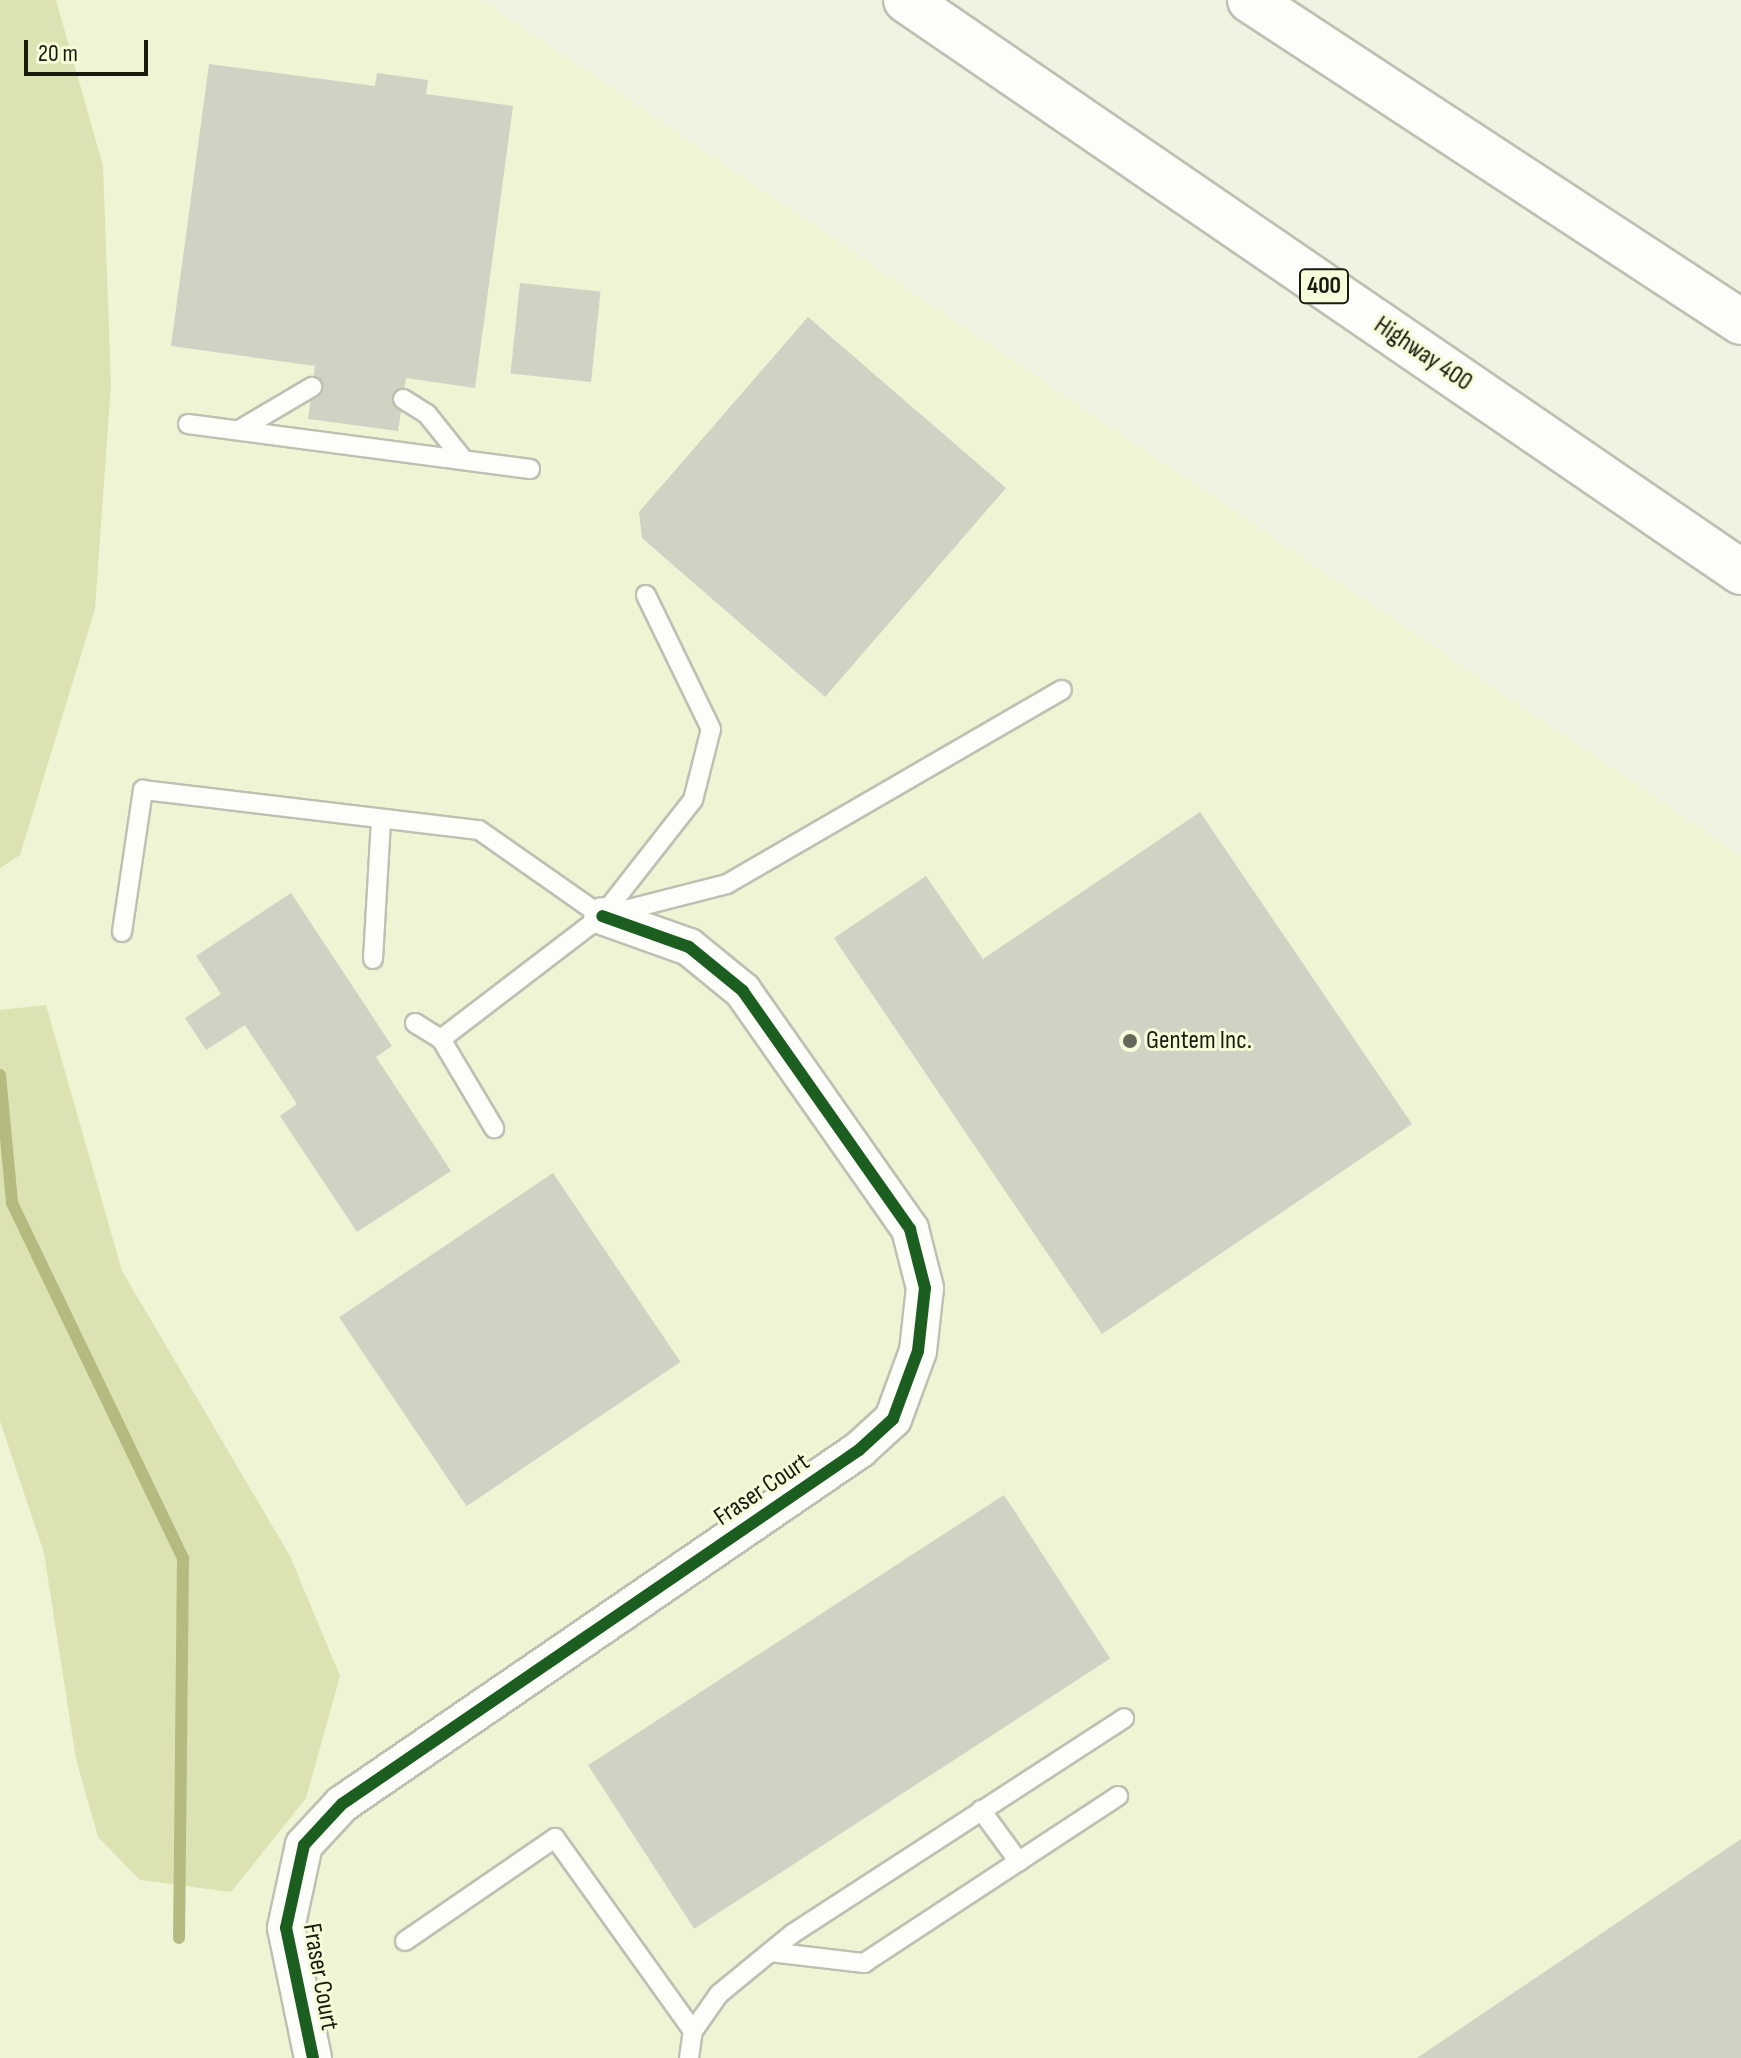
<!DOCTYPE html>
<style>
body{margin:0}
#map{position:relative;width:1741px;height:2058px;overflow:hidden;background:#f0f3e1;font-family:"Sofia Sans Condensed",sans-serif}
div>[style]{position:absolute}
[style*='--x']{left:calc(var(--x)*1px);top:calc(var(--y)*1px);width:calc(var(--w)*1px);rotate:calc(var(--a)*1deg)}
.built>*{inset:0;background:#eff4d5}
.green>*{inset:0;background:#dce2b1}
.stream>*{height:12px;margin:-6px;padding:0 6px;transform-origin:6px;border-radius:6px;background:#b4ba80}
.building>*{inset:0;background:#d0d3c4;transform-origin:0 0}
.roads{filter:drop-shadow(2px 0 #bec0b2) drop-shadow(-2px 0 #bec0b2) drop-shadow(0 2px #bec0b2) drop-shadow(0 -2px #bec0b2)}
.lane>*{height:18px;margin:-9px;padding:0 9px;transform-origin:9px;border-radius:9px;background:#fdfdfa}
.street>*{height:36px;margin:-18px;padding:0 18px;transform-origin:18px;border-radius:18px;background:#fdfdfa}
.highway>*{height:44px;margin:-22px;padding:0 22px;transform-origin:22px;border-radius:22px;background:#fdfdfa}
.cycleway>*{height:12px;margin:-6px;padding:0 6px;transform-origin:6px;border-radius:6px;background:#1b5e20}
.dots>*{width:22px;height:22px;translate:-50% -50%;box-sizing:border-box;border:4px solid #f6fbd9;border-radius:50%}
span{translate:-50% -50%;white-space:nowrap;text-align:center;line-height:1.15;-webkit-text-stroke:6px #f6fbd9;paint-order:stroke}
.shield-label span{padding:2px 6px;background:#f6fbd9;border:2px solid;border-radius:6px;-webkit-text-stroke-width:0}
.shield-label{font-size:24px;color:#1a1b0f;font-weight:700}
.street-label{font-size:26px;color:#1a1b0f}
.poi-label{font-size:26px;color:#1a1b0f}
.left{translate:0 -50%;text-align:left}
.scale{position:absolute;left:24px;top:40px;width:124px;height:36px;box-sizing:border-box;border:4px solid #1a1b0f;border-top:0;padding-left:10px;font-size:24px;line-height:28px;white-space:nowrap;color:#1a1b0f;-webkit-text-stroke:6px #f6fbd9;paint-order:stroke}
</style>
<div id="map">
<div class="built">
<i style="clip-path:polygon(0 0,483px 0,1741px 855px,1741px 2058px,0 2058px)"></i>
</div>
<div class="green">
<i style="clip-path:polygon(0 0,56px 0,103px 166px,111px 384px,95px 609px,20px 855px,0 868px)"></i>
<i style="clip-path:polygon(46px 1005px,122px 1271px,290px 1556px,340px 1676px,306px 1798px,231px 1892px,140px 1880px,98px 1837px,76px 1759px,44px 1553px,0 1421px,0 1010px)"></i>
</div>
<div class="stream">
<i style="--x:0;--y:1075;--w:129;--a:84.6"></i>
<i style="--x:12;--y:1203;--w:395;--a:64.3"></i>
<i style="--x:183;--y:1559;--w:379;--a:90.6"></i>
</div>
<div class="building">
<i style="clip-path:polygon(209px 64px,375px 86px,377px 73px,428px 80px,426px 94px,513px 106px,475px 388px,406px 378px,398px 431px,308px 419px,315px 366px,171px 346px)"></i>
<i style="left:520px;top:283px;width:81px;height:91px;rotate:6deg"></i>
<i style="clip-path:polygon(808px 317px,1006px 488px,825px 697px,642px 538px,639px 512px)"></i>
<i style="clip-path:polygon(1200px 812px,1412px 1124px,1102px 1334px,834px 938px,926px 876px,983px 959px)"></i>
<i style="clip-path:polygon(291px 893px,392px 1046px,376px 1057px,451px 1171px,357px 1232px,280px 1116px,297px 1104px,245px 1025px,206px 1050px,185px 1018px,221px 994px,196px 956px)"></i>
<i style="left:553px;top:1173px;width:228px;height:258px;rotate:56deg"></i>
<i style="left:1004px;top:1495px;width:195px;height:496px;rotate:57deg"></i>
<i style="clip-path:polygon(1741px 1839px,1741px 2058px,1417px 2058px)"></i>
</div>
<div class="roads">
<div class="lane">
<i style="--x:403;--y:399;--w:28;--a:32"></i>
<i style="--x:427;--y:414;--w:58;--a:51.3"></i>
<i style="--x:188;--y:424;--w:345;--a:7.5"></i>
<i style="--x:239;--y:430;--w:85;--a:-30.5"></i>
<i style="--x:122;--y:932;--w:144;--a:-81.6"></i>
<i style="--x:143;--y:790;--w:338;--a:6.8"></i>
<i style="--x:479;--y:830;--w:150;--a:35"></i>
<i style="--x:602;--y:916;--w:129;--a:-14.4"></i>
<i style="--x:727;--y:884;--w:387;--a:-30.1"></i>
<i style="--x:373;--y:959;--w:140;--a:-86.7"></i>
<i style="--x:415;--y:1023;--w:31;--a:32"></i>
<i style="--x:441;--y:1039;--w:104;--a:59.2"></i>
<i style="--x:441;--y:1039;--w:203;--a:-37.4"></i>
<i style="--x:602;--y:916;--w:147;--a:-51.9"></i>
<i style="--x:693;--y:800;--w:73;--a:-75.8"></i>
<i style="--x:711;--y:729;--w:149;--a:-115.9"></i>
<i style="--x:981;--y:1810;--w:64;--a:53.8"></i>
<i style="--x:405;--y:1941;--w:182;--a:-34.5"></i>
<i style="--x:555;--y:1838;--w:237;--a:54.4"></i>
<i style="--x:770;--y:1952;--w:95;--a:6.7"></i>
<i style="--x:864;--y:1963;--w:304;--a:-33.3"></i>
<i style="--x:689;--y:2058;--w:27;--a:-82"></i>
<i style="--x:693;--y:2031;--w:45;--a:-54.9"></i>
<i style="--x:719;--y:1994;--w:94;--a:-39.4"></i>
<i style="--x:792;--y:1934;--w:396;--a:-33"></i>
</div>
<div class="street">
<i style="--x:313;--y:2058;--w:133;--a:-101.7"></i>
<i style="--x:286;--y:1928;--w:85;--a:-77.8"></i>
<i style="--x:304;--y:1845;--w:56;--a:-47.2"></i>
<i style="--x:342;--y:1804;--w:627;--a:-34.4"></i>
<i style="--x:859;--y:1450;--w:46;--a:-42.4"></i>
<i style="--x:893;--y:1419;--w:72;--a:-69.8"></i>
<i style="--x:918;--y:1351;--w:63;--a:-83.7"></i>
<i style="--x:925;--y:1288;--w:61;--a:-104.3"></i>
<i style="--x:910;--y:1229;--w:291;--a:-125.1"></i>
<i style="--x:743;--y:991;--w:70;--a:-140.8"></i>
<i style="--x:689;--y:947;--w:92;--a:-160.4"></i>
</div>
<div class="highway">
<i style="--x:906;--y:0;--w:1012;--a:34.41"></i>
<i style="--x:1250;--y:0;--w:587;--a:33.26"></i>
</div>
</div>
<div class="cycleway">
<i style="--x:313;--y:2058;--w:133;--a:-101.7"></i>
<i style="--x:286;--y:1928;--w:85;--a:-77.8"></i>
<i style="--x:304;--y:1845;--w:56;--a:-47.2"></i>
<i style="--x:342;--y:1804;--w:627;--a:-34.4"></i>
<i style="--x:859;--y:1450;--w:46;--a:-42.4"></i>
<i style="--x:893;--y:1419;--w:72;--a:-69.8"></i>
<i style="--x:918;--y:1351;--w:63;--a:-83.7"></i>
<i style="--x:925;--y:1288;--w:61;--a:-104.3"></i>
<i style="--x:910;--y:1229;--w:291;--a:-125.1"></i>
<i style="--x:743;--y:991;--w:70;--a:-140.8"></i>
<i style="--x:689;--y:947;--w:92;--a:-160.4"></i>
</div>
<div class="dots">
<i style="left:1130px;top:1041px;background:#656758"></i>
</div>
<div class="shield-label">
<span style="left:1324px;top:286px">400</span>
</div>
<div class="street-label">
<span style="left:1423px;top:354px;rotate:34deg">Highway 400</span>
<span style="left:762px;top:1490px;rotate:-34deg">Fraser Court</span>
<span style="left:320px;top:1977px;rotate:80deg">Fraser Court</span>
</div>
<div class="poi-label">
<span class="left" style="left:1146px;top:1041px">Gentem Inc.</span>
</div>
<div class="scale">20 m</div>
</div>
